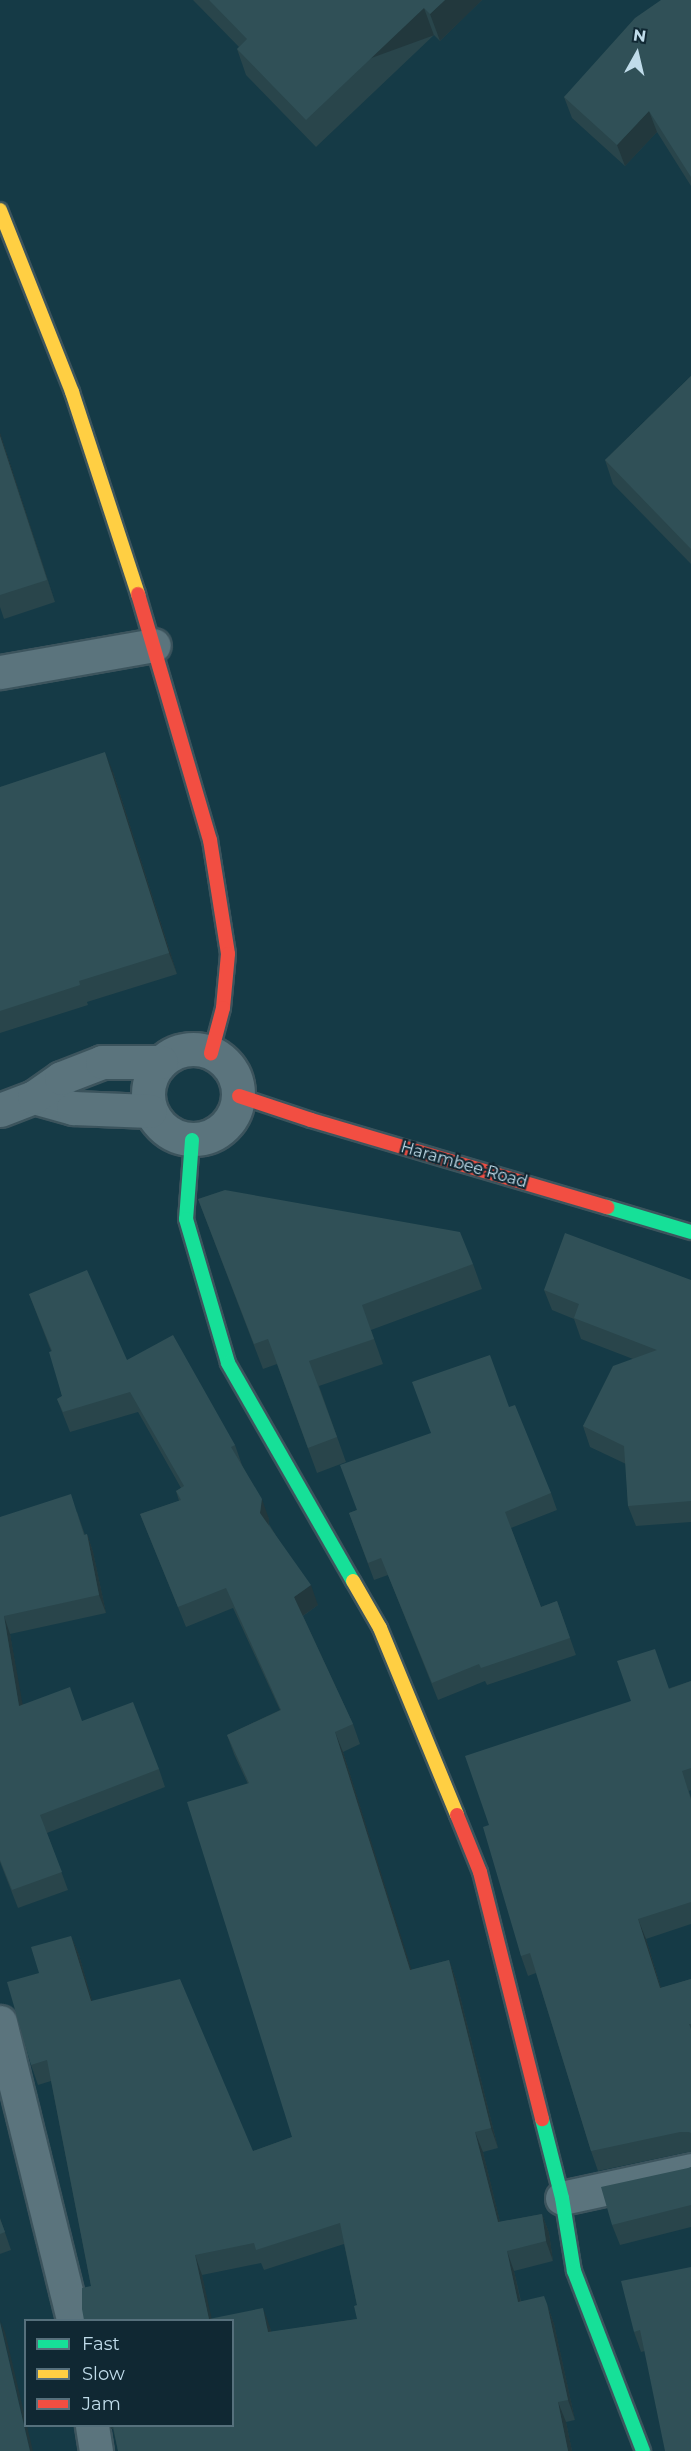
<!DOCTYPE html>
<style>
body{margin:0}
#map{position:relative;width:691px;height:2451px;overflow:hidden;background:#153a46;font-family:Montserrat,sans-serif}
div>[style]{position:absolute}
[style*='--x']{left:calc(var(--x)*1px);top:calc(var(--y)*1px);width:calc(var(--w)*1px);rotate:calc(var(--a)*1deg)}
.roads{filter:drop-shadow(2px 0 #3c545d) drop-shadow(-2px 0 #3c545d) drop-shadow(0 2px #3c545d) drop-shadow(0 -2px #3c545d)}
.street>*{height:33px;margin:-16.5px;padding:0 16.5px;transform-origin:16.5px;border-radius:16.5px;background:#5b747d}
.street>.ring{margin:-16.5px;padding:0;box-sizing:content-box;background:none;border:33px solid #5b747d;border-radius:50%}
.fast>*{height:14px;margin:-7px;padding:0 7px;transform-origin:7px;border-radius:7px;background:#16e098}
.slow>*{height:14px;margin:-7px;padding:0 7px;transform-origin:7px;border-radius:7px;background:#ffcf43}
.jam>*{height:14px;margin:-7px;padding:0 7px;transform-origin:7px;border-radius:7px;background:#f24e42}
.wall>*{inset:0;background:#29454b}
.shaded-wall>*{inset:0;background:#22383d;transform-origin:0 0}
.building>*{inset:0;background:#305057}
span{translate:-50% -50%;white-space:nowrap;text-align:center;line-height:1.15;-webkit-text-stroke:4.5px #102833;paint-order:stroke}
.street-label{font-size:16px;color:#c0dcea}
.legend{position:absolute;left:24px;top:2319px;width:210px;height:108px;box-sizing:border-box;background:#102833;border:2px solid #56707c;margin:0;padding:8px 10px;list-style:none;font-size:18px;color:#c0dcea}
.legend li{display:flex;align-items:center;gap:12px;height:30px}
.legend b{width:30px;border:2px solid #56707c}
.north{position:absolute;left:607px;top:24px;width:60px;height:60px;-webkit-text-stroke:4px #102833;paint-order:stroke;rotate:8deg;font-size:16px;font-weight:700;line-height:24px;text-align:center;color:#c0dcea}
.north::after{content:'';display:block;margin:auto;width:21px;height:27px;background:#c0dcea;clip-path:polygon(50% 0,100% 100%,50% 72%,0 100%)}
</style>
<div id="map">
<div class="roads">
<div class="street">
<i style="--x:0;--y:672;--w:156;--a:-9.9"></i>
<i class="ring" style="left:148px;top:1049px;width:57px;height:57px"></i>
<i style="--x:34;--y:1097;--w:41;--a:15.8"></i>
<i style="--x:73;--y:1108;--w:77;--a:2.2"></i>
<i style="--x:0;--y:1110;--w:36;--a:-21"></i>
<i style="--x:34;--y:1097;--w:33;--a:-35"></i>
<i style="--x:61;--y:1078;--w:44;--a:-21.3"></i>
<i style="--x:102;--y:1062;--w:59;--a:0"></i>
<i style="--x:0;--y:2022;--w:307;--a:76.2"></i>
<i style="--x:562;--y:2198;--w:132;--a:-12.2"></i>
<i style="--x:92;--y:2426;--w:25;--a:81"></i>
</div>
<div class="fast">
<i style="--x:192;--y:1140;--w:79;--a:94.3"></i>
<i style="--x:186;--y:1219;--w:150;--a:73.7"></i>
<i style="--x:228;--y:1363;--w:251;--a:60.2"></i>
<i style="--x:607;--y:1207;--w:88;--a:16.6"></i>
<i style="--x:542;--y:2119;--w:81;--a:75.8"></i>
<i style="--x:562;--y:2198;--w:74;--a:80.7"></i>
<i style="--x:574;--y:2271;--w:193;--a:69"></i>
</div>
<div class="slow">
<i style="--x:0;--y:210;--w:196;--a:68.4"></i>
<i style="--x:72;--y:392;--w:213;--a:71.9"></i>
<i style="--x:353;--y:1581;--w:54;--a:60.1"></i>
<i style="--x:380;--y:1628;--w:202;--a:67.6"></i>
</div>
<div class="jam">
<i style="--x:138;--y:594;--w:256;--a:73.7"></i>
<i style="--x:210;--y:840;--w:115;--a:81"></i>
<i style="--x:228;--y:954;--w:54;--a:95.3"></i>
<i style="--x:223;--y:1008;--w:47;--a:104.9"></i>
<i style="--x:239;--y:1096;--w:76;--a:18.4"></i>
<i style="--x:311;--y:1120;--w:309;--a:16.4"></i>
<i style="--x:457;--y:1815;--w:61;--a:68"></i>
<i style="--x:480;--y:1872;--w:255;--a:75.9"></i>
</div>
</div>
<div class="wall">
<i style="clip-path:polygon(193px 0,482px 0,440px 41px,434px 35px,316px 147px,246px 75px,237px 49px,239px 47px)"></i>
<i style="clip-path:polygon(691px 0,691px 186px,657px 132px,625px 166px,572px 118px,564px 97px)"></i>
<i style="clip-path:polygon(691px 376px,691px 564px,613px 484px,605px 460px)"></i>
<i style="clip-path:polygon(0 433px,55px 602px,4px 619px,0 607px)"></i>
<i style="clip-path:polygon(113px 772px,177px 974px,87px 1002px,88px 1005px,0 1033px,0 787px)"></i>
<i style="clip-path:polygon(198px 1199px,473px 1264px,482px 1289px,371px 1330px,383px 1364px,319px 1386px,346px 1462px,317px 1473px,277px 1364px,263px 1369px)"></i>
<i style="clip-path:polygon(691px 1280px,691px 1522px,636px 1526px,628px 1506px,626px 1464px,590px 1447px,583px 1426px,633px 1359px,581px 1339px,574px 1319px,552px 1310px,544px 1290px)"></i>
<i style="clip-path:polygon(evenodd,29px 1294px,127px 1360px,235px 1445px,242px 1465px,269px 1519px,269px 1524px,318px 1605px,303px 1616px,353px 1724px,360px 1744px,343px 1752px,411px 1970px,449px 1960px,456px 1980px,498px 2148px,483px 2152px,500px 2222px,542px 2214px,549px 2233px,553px 2261px,514px 2271px,521px 2301px,547px 2304px,554px 2324px,575px 2420px,566px 2422px,572px 2451px,118px 2451px,113px 2429px,111px 2429px,110px 2426px,232px 2426px,84px 2320px,91px 2286px,51px 2081px,38px 2085px,31px 2065px,39px 1973px,71px 1936px,79px 1955px,92px 2001px,253px 2151px,292px 2137px,248px 1784px,234px 1754px,227px 1735px,280px 1710px,233px 1608px,186px 1627px,140px 1514px,179px 1501px,176px 1491px,181px 1488px,138px 1412px,70px 1432px,57px 1399px,62px 1396px,51px 1351px,29px 1294px,344px 2244px,357px 2305px,357px 2319px,271px 2332px,270px 2327px,211px 2319px,202px 2275px,261px 2263px,264px 2270px,344px 2244px)"></i>
<i style="clip-path:polygon(509px 1407px,551px 1493px,557px 1510px,511px 1528px,541px 1607px,557px 1601px,576px 1655px,487px 1685px,485px 1681px,438px 1700px,388px 1575px,374px 1580px,349px 1513px,357px 1510px)"></i>
<i style="clip-path:polygon(77px 1512px,85px 1535px,87px 1534px,93px 1552px,106px 1613px,10px 1634px,22px 1704px,82px 1721px,159px 1769px,165px 1787px,47px 1833px,68px 1890px,18px 1908px,0 1862px,0 1517px)"></i>
<i style="clip-path:polygon(691px 1681px,691px 1790px,689px 1791px,691px 1798px,691px 1924px,646px 1939px,661px 1988px,691px 1979px,691px 2152px,688px 2152px,598px 2171px,591px 2151px,536px 1973px,528px 1976px,521px 1956px,489px 1825px,631px 1701px)"></i>
<i style="clip-path:polygon(691px 2167px,691px 2227px,620px 2245px,612px 2225px)"></i>
<i style="clip-path:polygon(0 2218px,11px 2250px,0 2254px)"></i>
<i style="clip-path:polygon(691px 2267px,645px 2351px,641px 2352px,634px 2332px)"></i>
</div>
<div class="shaded-wall">
<i style="clip-path:polygon(445px 0,482px 0,440px 41px,430px 14px)"></i>
<i style="left:424px;top:8px;width:29px;height:163px;rotate:70deg"></i>
<i style="clip-path:polygon(649px 111px,657px 132px,625px 166px,617px 145px)"></i>
<i style="clip-path:polygon(0 433px,55px 602px,0 436px)"></i>
<i style="clip-path:polygon(105px 752px,113px 772px,177px 974px,169px 953px)"></i>
<i style="clip-path:polygon(262px 1499px,269px 1519px,268px 1533px,260px 1513px)"></i>
<i style="clip-path:polygon(87px 1534px,93px 1552px,106px 1613px,99px 1595px)"></i>
<i style="clip-path:polygon(311px 1585px,318px 1605px,301px 1617px,294px 1597px)"></i>
<i style="clip-path:polygon(4px 1616px,10px 1634px,26px 1723px,19px 1706px)"></i>
<i style="clip-path:polygon(335px 1732px,343px 1752px,418px 1990px,410px 1970px)"></i>
<i style="clip-path:polygon(638px 1919px,646px 1939px,667px 2008px,660px 1988px)"></i>
<i style="clip-path:polygon(71px 1936px,79px 1955px,98px 2021px,91px 2001px)"></i>
<i style="clip-path:polygon(449px 1960px,456px 1980px,498px 2148px,491px 2128px)"></i>
<i style="clip-path:polygon(475px 2132px,483px 2152px,505px 2242px,498px 2222px)"></i>
<i style="clip-path:polygon(542px 2214px,549px 2233px,553px 2261px,546px 2241px)"></i>
<i style="clip-path:polygon(507px 2251px,514px 2271px,525px 2322px,518px 2302px)"></i>
<i style="clip-path:polygon(195px 2255px,202px 2275px,212px 2320px,209px 2320px)"></i>
<i style="clip-path:polygon(547px 2304px,554px 2324px,575px 2420px,568px 2400px)"></i>
<i style="clip-path:polygon(263px 2308px,270px 2327px,275px 2352px,268px 2332px)"></i>
<i style="clip-path:polygon(0 2320px,5px 2332px,26px 2421px,26px 2426px,27px 2426px,33px 2451px,30px 2451px)"></i>
<i style="clip-path:polygon(558px 2402px,566px 2422px,572px 2451px,568px 2451px)"></i>
</div>
<div class="building">
<i style="clip-path:polygon(209px 0,445px 0,430px 14px,424px 8px,306px 120px,237px 49px,247px 39px)"></i>
<i style="clip-path:polygon(661px 0,691px 0,691px 177px,649px 111px,617px 145px,564px 97px,635px 18px)"></i>
<i style="clip-path:polygon(691px 376px,691px 549px,605px 460px)"></i>
<i style="clip-path:polygon(0 436px,47px 580px,0 595px)"></i>
<i style="clip-path:polygon(105px 752px,169px 953px,79px 981px,80px 985px,0 1011px,0 787px)"></i>
<i style="clip-path:polygon(225px 1190px,460px 1232px,473px 1264px,362px 1305px,374px 1339px,309px 1361px,337px 1437px,308px 1448px,268px 1339px,254px 1344px,198px 1199px)"></i>
<i style="clip-path:polygon(565px 1233px,691px 1280px,691px 1501px,628px 1506px,624px 1446px,583px 1426px,613px 1366px,657px 1350px,574px 1318px,579px 1304px,544px 1290px)"></i>
<i style="clip-path:polygon(evenodd,87px 1270px,127px 1360px,173px 1335px,235px 1445px,231px 1447px,262px 1499px,260px 1513px,311px 1585px,294px 1597px,353px 1724px,335px 1732px,410px 1970px,449px 1960px,491px 2128px,475px 2132px,498px 2222px,542px 2214px,546px 2241px,507px 2251px,518px 2302px,544px 2296px,547px 2304px,568px 2400px,558px 2402px,568px 2451px,118px 2451px,113px 2426px,232px 2426px,232px 2320px,84px 2320px,82px 2309px,82px 2288px,91px 2286px,47px 2060px,31px 2065px,7px 1982px,39px 1973px,31px 1947px,71px 1936px,91px 2001px,180px 1979px,253px 2151px,292px 2137px,187px 1802px,249px 1783px,227px 1735px,281px 1710px,226px 1588px,178px 1607px,140px 1514px,181px 1500px,176px 1491px,184px 1486px,130px 1392px,63px 1412px,57px 1399px,62px 1396px,49px 1352px,52px 1351px,29px 1294px,87px 1270px,340px 2223px,357px 2305px,354px 2306px,357px 2319px,268px 2332px,263px 2308px,209px 2319px,195px 2255px,254px 2243px,256px 2250px,340px 2223px)"></i>
<i style="clip-path:polygon(490px 1355px,509px 1407px,515px 1405px,551px 1493px,505px 1512px,541px 1607px,557px 1601px,570px 1638px,481px 1668px,479px 1664px,432px 1683px,381px 1558px,368px 1563px,349px 1513px,357px 1510px,340px 1465px,431px 1433px,412px 1382px)"></i>
<i style="clip-path:polygon(71px 1494px,84px 1535px,87px 1534px,99px 1595px,4px 1616px,19px 1706px,70px 1687px,82px 1721px,133px 1702px,159px 1769px,40px 1815px,62px 1872px,12px 1890px,0 1860px,0 1517px)"></i>
<i style="clip-path:polygon(655px 1649px,669px 1689px,691px 1681px,691px 1768px,682px 1771px,691px 1800px,691px 1902px,638px 1919px,660px 1988px,691px 1979px,691px 2024px,689px 2024px,691px 2029px,691px 2133px,689px 2132px,680px 2132px,591px 2151px,530px 1953px,521px 1956px,483px 1827px,489px 1825px,465px 1756px,631px 1701px,617px 1661px)"></i>
<i style="clip-path:polygon(691px 2167px,691px 2205px,612px 2225px,601px 2187px,688px 2168px)"></i>
<i style="clip-path:polygon(0 2219px,5px 2232px,0 2234px)"></i>
<i style="clip-path:polygon(691px 2267px,691px 2451px,665px 2451px,640px 2330px,634px 2332px,621px 2281px)"></i>
<i style="clip-path:polygon(0 2322px,30px 2451px,0 2451px)"></i>
</div>
<div class="street-label">
<span style="left:464px;top:1165px;rotate:16deg">Harambee Road</span>
</div>
<ul class="legend">
<li><b style="height:8px;background:#16e098"></b>Fast</li>
<li><b style="height:8px;background:#ffcf43"></b>Slow</li>
<li><b style="height:8px;background:#f24e42"></b>Jam</li>
</ul>
<div class="north">N</div>
</div>
